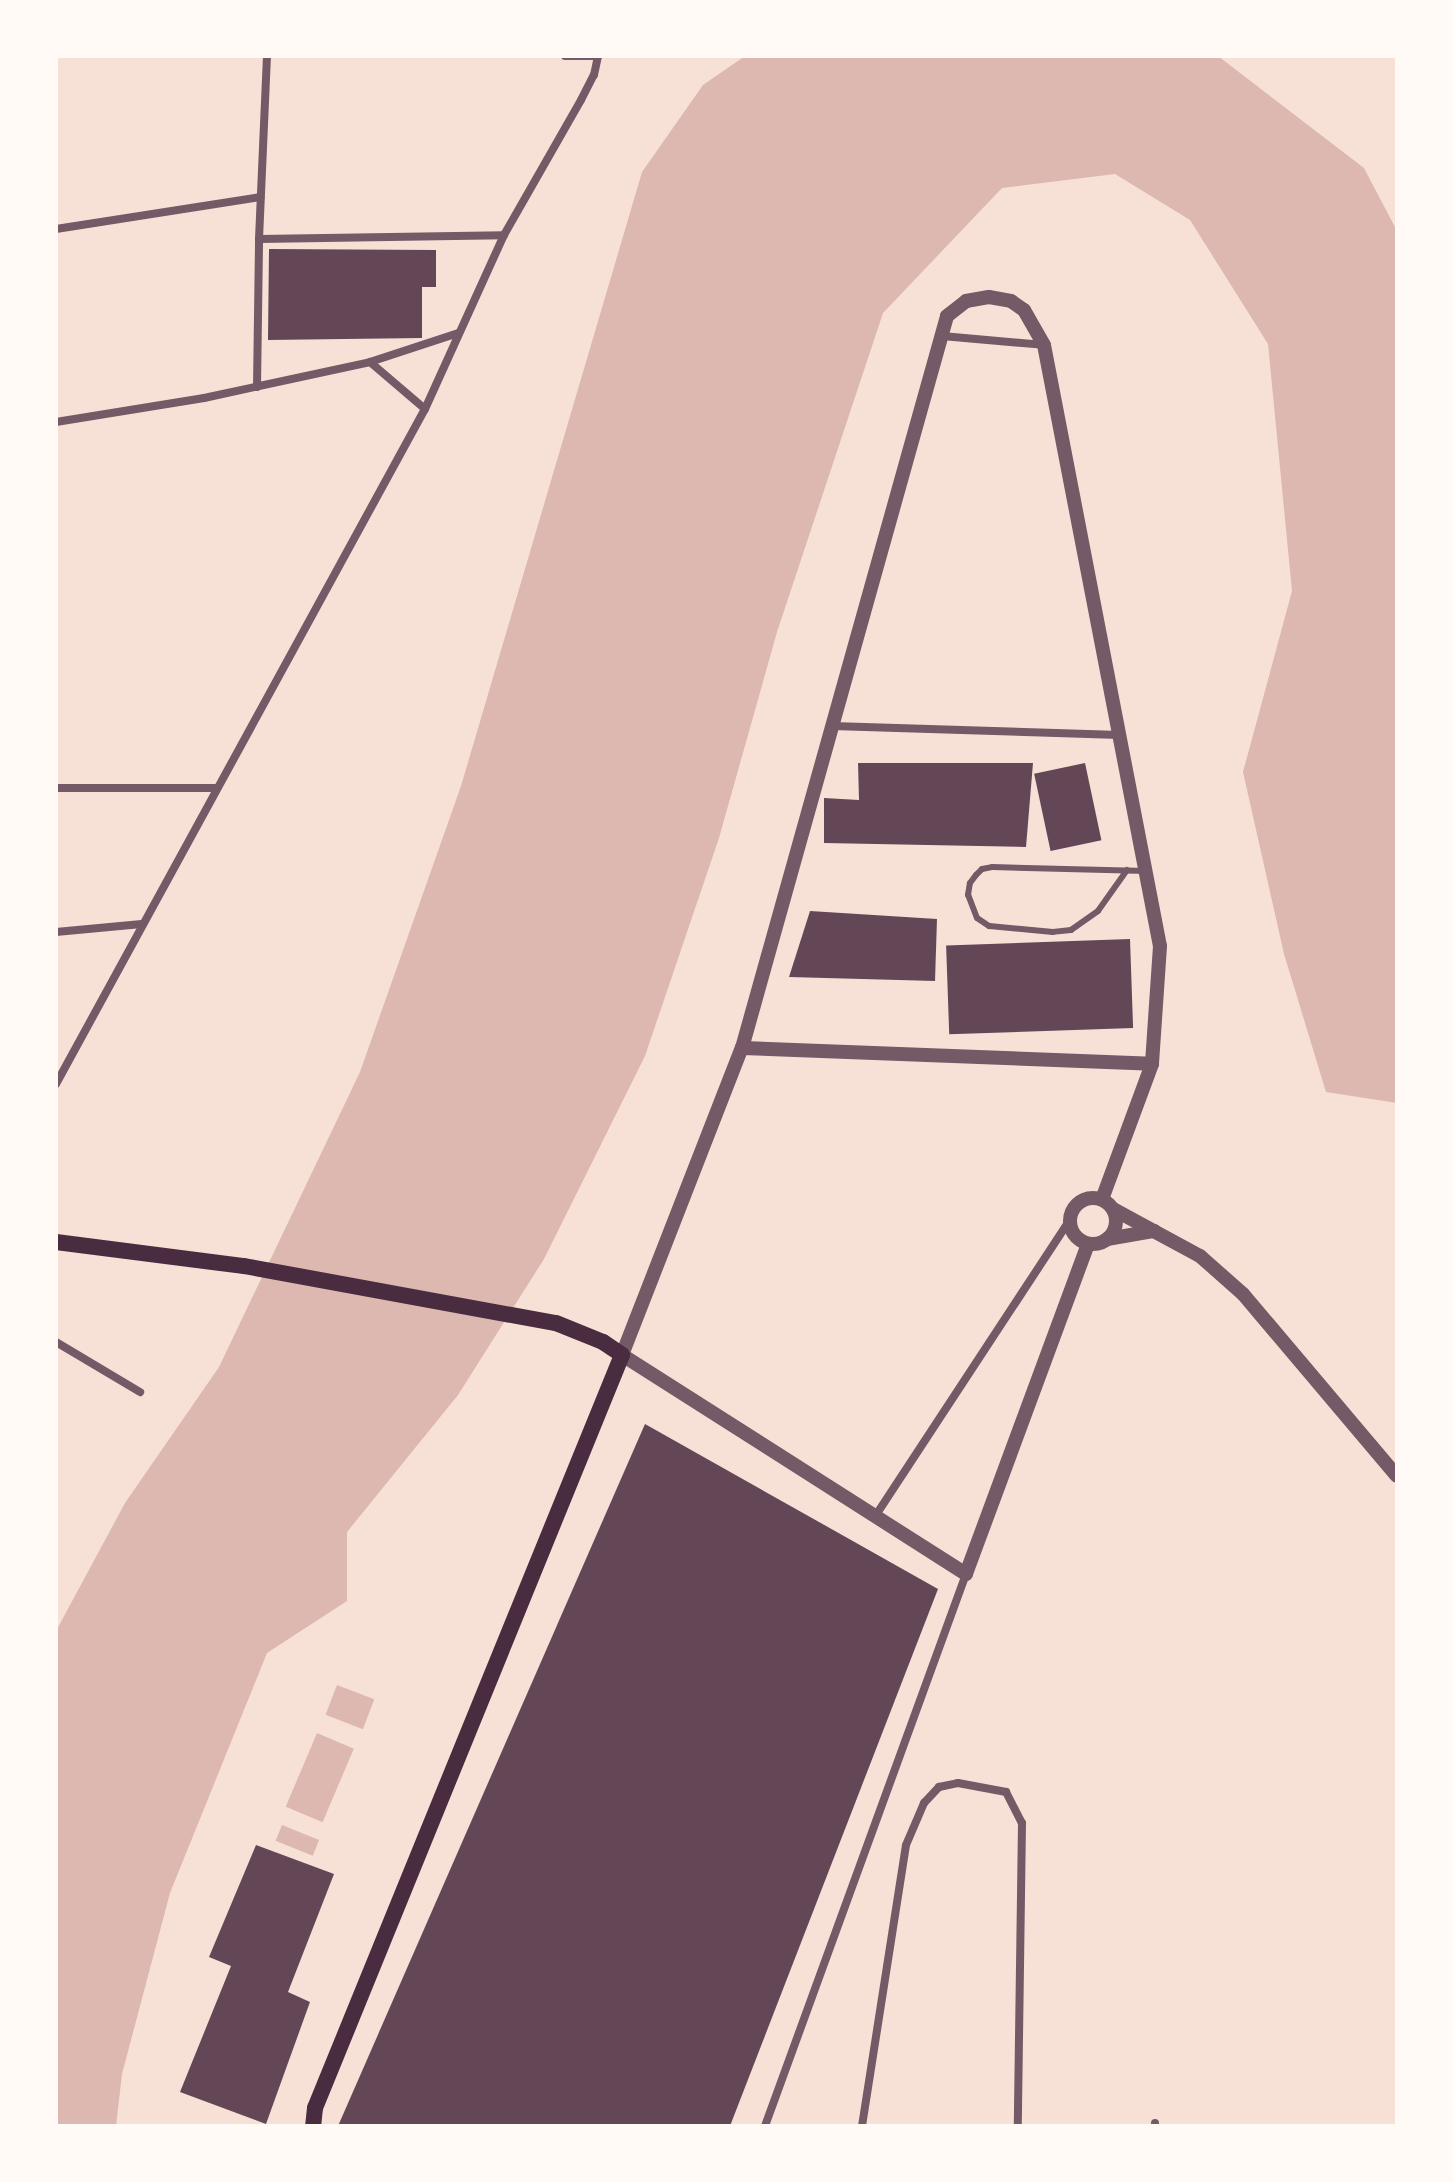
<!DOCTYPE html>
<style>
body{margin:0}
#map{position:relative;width:1453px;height:2182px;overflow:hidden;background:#f7e1d7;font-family:"Work Sans",sans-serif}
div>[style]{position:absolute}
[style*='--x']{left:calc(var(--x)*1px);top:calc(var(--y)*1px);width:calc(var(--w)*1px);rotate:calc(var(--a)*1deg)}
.water>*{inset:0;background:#dcb8b0;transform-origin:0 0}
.building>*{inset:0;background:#644757;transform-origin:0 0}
.service>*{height:6px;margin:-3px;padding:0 3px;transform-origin:3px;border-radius:3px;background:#755966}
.minor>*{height:8px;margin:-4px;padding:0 4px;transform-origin:4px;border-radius:4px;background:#755966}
.tertiary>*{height:14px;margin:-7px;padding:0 7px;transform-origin:7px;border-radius:7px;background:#755966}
.tertiary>.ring{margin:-7px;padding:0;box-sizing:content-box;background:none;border:14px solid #755966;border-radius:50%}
.secondary>*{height:16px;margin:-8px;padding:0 8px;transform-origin:8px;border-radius:8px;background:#4a2c40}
span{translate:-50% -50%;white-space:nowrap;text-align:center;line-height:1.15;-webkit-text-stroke:7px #fffaf5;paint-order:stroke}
.frame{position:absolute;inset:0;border:58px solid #fffaf5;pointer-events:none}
</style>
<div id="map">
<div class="water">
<i style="clip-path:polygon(745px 56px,1218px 56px,1364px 168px,1397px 231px,1397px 1103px,1326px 1092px,1284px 954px,1243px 772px,1292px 591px,1268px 344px,1190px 220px,1115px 174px,1002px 188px,883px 313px,777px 632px,719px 838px,645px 1056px,544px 1259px,458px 1395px,347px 1532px,347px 1601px,267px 1653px,170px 1893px,122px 2074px,116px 2126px,56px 2126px,56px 1631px,125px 1503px,219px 1367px,360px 1072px,461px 786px,642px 172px,703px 85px)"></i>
<i style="left:337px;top:1685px;width:40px;height:32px;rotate:21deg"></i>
<i style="left:317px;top:1733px;width:40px;height:80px;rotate:23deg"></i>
<i style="left:282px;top:1825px;width:40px;height:17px;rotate:22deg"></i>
</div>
<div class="building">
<i style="clip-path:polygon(269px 249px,436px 250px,436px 287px,422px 287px,422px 338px,268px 340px)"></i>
<i style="clip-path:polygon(858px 763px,1033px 763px,1026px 847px,824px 843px,824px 798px,859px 800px)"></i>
<i style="left:1085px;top:763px;width:79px;height:52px;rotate:78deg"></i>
<i style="clip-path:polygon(810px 911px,937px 919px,935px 981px,789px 977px)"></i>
<i style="left:1130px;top:939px;width:89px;height:184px;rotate:88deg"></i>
<i style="clip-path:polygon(645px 1424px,938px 1589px,730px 2126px,338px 2126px)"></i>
<i style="clip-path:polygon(256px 1845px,334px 1874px,288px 1992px,310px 2002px,266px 2124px,180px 2092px,231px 1966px,209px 1957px)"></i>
</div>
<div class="service">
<i style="--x:1127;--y:870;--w:50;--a:125.3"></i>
<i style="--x:1098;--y:911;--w:33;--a:145"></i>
<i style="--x:1071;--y:930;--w:18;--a:174"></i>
<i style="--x:1053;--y:932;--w:64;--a:-174.6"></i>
<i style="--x:989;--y:926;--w:14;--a:-146"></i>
<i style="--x:977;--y:918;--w:25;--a:-111"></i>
<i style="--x:968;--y:895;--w:12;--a:-81"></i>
<i style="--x:970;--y:883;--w:10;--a:-53"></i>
<i style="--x:976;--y:875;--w:8;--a:-45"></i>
<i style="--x:982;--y:869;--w:10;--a:-11"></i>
<i style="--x:992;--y:867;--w:154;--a:1.5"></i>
</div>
<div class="minor">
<i style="--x:565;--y:56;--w:33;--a:0"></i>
<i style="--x:56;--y:229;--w:207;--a:-8.9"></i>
<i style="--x:259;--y:239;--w:245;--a:-0.9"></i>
<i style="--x:942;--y:336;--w:102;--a:5"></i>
<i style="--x:370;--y:362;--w:72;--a:40.5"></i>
<i style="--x:257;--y:387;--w:148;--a:-89.2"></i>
<i style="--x:259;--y:239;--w:183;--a:-87.5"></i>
<i style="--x:56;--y:422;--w:150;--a:-9.2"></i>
<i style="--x:204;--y:398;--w:170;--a:-12.2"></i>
<i style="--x:370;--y:362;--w:93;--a:-18.2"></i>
<i style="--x:832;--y:726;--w:288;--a:1.8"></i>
<i style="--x:56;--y:788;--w:158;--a:0"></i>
<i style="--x:56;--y:932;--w:86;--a:-5.3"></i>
<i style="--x:56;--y:1084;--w:769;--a:-61.34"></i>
<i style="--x:425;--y:409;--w:191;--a:-65.6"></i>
<i style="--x:504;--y:235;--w:155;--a:-60.3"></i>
<i style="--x:581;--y:100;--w:28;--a:-63"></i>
<i style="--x:594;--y:75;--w:19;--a:-78"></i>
<i style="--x:56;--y:1342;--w:98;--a:30.8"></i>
<i style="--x:876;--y:1515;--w:352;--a:-56.7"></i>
<i style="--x:765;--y:2126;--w:587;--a:-69.99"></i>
<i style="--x:862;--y:2126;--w:284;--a:-81.1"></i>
<i style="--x:906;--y:1845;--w:46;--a:-66.8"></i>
<i style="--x:924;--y:1803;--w:22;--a:-47"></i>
<i style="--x:939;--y:1787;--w:19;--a:-12"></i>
<i style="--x:958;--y:1783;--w:49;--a:10.6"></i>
<i style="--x:1006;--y:1792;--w:35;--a:63"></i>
<i style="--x:1022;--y:1823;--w:303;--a:90.8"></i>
<i style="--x:1155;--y:2126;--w:3;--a:-90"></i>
</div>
<div class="tertiary">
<i style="--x:742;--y:1048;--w:410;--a:2.2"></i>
<i class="ring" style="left:1070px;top:1198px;width:32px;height:32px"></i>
<i style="--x:1113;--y:1209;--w:99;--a:28.4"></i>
<i style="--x:1200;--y:1256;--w:57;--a:41.5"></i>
<i style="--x:1243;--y:1294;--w:238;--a:49.8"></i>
<i style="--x:1107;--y:1239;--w:48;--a:-9.7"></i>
<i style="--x:1088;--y:1244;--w:352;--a:110.3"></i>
<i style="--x:966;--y:1574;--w:408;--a:-147.5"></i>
<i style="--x:622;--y:1355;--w:330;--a:-68.7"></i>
<i style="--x:742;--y:1048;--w:760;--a:-74.35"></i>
<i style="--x:947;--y:316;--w:24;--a:-38"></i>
<i style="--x:966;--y:301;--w:23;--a:-10"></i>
<i style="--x:989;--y:297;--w:22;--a:10"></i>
<i style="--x:1011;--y:301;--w:16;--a:35"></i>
<i style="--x:1024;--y:310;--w:40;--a:60.3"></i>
<i style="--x:1044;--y:345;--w:612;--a:79.08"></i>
<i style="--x:1160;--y:946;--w:118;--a:93.9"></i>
<i style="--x:1152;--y:1064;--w:144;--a:110.3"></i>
</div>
<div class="secondary">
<i style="--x:56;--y:1242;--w:190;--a:7.3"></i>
<i style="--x:244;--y:1266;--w:317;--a:10.4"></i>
<i style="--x:556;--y:1323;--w:51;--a:22"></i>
<i style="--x:603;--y:1342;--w:23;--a:34"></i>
<i style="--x:622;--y:1355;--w:813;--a:112.18"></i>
<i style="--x:315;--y:2108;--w:18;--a:96"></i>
</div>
<div class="frame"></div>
</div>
